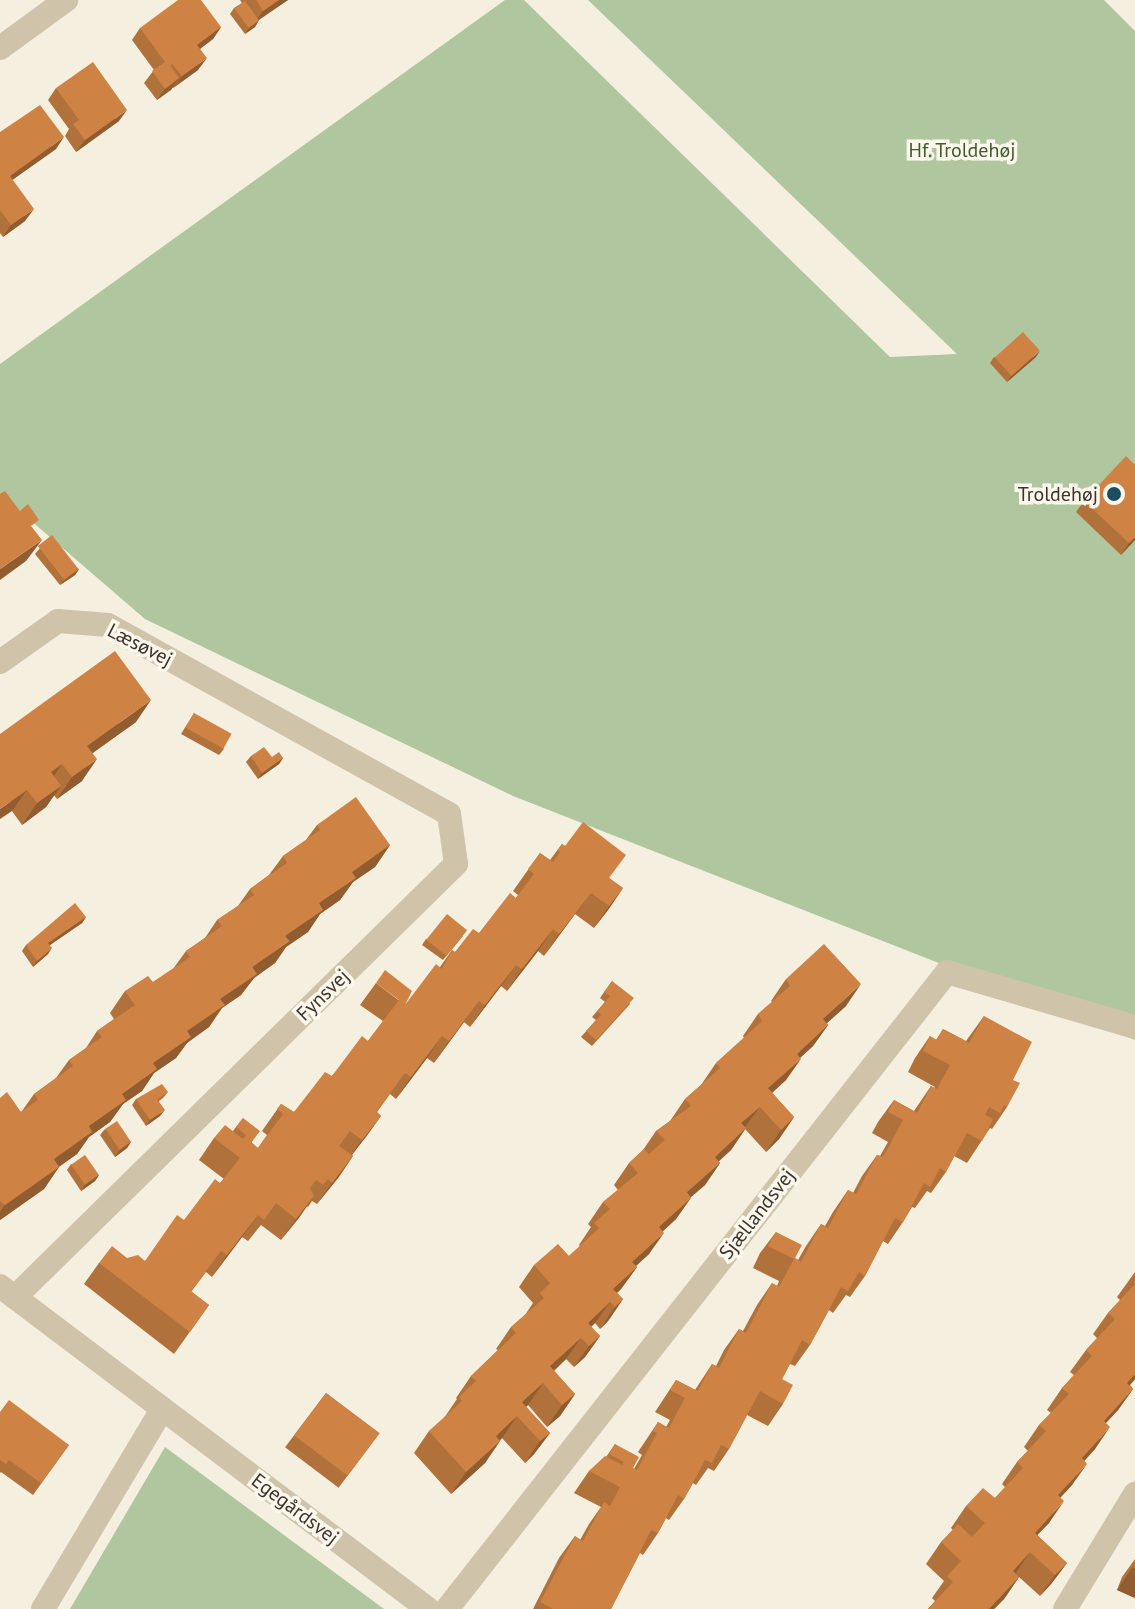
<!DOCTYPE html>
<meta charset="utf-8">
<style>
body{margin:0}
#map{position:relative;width:1135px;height:1609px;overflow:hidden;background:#f5efe0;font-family:"PT Sans",sans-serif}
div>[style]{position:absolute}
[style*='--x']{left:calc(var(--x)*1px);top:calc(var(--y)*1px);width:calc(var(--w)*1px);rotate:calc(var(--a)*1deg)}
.green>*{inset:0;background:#b0c69e}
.minor>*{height:24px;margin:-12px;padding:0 12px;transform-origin:12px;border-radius:12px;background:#cfc3aa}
.wall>*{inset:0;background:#b1713b;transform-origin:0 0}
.shaded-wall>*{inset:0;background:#905c30}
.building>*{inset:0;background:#ce8345;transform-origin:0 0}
.dots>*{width:22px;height:22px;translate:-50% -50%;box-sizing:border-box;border:4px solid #fcf8ed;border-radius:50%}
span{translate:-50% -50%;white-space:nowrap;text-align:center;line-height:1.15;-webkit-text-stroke:7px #fcf8ed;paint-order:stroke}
.park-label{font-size:20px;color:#405c2c}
.poi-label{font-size:20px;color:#3c332a}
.right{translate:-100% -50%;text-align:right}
.street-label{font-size:20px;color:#3c332a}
</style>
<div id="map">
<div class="green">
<i style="clip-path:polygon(505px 0,524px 0,890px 357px,957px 354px,588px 0,1104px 0,1135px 31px,1135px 1040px,513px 796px,145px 619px,0 494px,0 364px)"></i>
<i style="clip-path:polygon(165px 1447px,384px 1609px,70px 1609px)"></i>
</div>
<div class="minor">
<i style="--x:0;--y:48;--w:82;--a:-36"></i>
<i style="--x:0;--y:662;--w:71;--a:-35.3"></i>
<i style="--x:58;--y:621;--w:50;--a:4.6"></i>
<i style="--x:108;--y:625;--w:390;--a:29"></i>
<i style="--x:449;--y:814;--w:50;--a:82"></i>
<i style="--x:456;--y:864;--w:618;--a:135.52"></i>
<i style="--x:0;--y:1286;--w:536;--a:37.04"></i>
<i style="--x:43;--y:1609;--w:233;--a:-59.2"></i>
<i style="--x:447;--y:1609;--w:810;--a:-51.87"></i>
<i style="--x:947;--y:972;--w:196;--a:16.3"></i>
<i style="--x:1065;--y:1609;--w:135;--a:-58.7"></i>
</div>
<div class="wall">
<i style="clip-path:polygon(240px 0,288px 0,259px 20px,255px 27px,245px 34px,230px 14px,234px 8px,242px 3px)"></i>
<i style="clip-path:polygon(221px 27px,213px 39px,200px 49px,198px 70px,173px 88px,173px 87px,157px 100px,144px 83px,154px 70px,132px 40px,140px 28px)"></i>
<i style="clip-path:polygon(56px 88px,119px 121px,76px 152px,65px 136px,69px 129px,48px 100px)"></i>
<i style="clip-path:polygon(0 132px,56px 149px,12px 180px,25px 221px,3px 237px,0 233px)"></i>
<i style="clip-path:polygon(994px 357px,1036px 357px,1007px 382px,990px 363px)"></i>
<i style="clip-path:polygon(1084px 501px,1135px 540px,1121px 555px,1076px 512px)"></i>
<i style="clip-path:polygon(40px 548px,79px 569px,75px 575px,60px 585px,35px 554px)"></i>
<i style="clip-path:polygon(194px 713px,224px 749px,219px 755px,181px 734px)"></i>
<i style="clip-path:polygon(136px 722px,92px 753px,82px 781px,57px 799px,54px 795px,46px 807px,22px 825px,12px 811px,0 734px)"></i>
<i style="clip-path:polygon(251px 756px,272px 757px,283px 758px,279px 764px,258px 779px,246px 762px)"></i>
<i style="clip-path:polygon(317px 825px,390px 845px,375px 867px,353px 882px,340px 900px,320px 914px,308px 932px,286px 947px,275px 963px,254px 978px,241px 995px,222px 1008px,209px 1027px,187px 1043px,176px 1058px,154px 1073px,142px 1091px,123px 1104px,110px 1122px,89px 1137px,77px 1154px,59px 1167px,44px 1189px,0 1220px,0 1098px,21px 1112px,22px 1111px,34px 1094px,56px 1078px,69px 1060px,86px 1048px,97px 1031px,114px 1019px,110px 1013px,125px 991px,153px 982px,173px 969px,186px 951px,205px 938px,217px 920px,238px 906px,250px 889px,269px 875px,283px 856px,306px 840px)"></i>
<i style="clip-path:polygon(562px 844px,623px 888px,608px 910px,594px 928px,575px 914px,544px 956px,538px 951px,507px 991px,501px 986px,470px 1027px,464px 1022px,434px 1063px,427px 1058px,396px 1099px,390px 1094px,377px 1112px,381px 1116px,352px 1155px,353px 1156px,338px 1178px,317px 1204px,312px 1201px,308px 1207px,307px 1206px,281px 1240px,261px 1225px,248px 1241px,242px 1237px,212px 1277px,206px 1272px,191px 1292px,209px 1305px,174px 1354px,84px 1284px,99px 1263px,127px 1258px,145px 1261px,220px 1183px,224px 1179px,199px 1160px,214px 1138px,233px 1131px,243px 1118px,252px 1143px,258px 1148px,267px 1135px,262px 1131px,281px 1104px,294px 1112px,368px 1041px,383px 1021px,360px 1005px,376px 983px,405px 1005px,440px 967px,452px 950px,455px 952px,479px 933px,516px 898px,518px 895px,513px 891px,540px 853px,550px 860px)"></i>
<i style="clip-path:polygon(86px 917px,82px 923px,50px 945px,48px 954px,33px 967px,22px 951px,26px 945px)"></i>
<i style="clip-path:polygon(463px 936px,443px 960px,422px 945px,426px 939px)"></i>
<i style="clip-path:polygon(786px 979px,846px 1006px,827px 1023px,828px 1025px,813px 1046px,800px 1058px,786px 1080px,772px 1093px,794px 1117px,779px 1139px,766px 1152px,745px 1129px,731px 1150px,718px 1161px,720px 1163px,705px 1185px,691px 1197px,676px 1219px,663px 1231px,649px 1254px,636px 1266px,637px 1267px,621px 1289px,617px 1293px,623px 1299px,608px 1321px,600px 1329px,595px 1323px,591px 1327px,600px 1336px,585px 1357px,574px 1367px,566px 1359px,554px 1371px,575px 1394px,560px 1416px,547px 1427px,528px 1405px,526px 1407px,550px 1433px,534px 1454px,525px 1463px,502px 1438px,485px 1463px,451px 1494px,414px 1453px,429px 1431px,444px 1418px,457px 1399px,456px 1398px,471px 1376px,498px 1350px,496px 1349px,511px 1327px,525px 1315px,533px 1303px,519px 1287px,534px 1265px,569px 1256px,580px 1246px,579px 1245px,591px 1227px,588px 1224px,603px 1202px,618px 1190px,614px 1185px,629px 1163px,643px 1150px,656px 1131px,670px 1121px,685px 1099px,701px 1085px,716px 1063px,744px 1038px,743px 1036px,758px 1014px,772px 1002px,771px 1001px)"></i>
<i style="clip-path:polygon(612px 981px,630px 1004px,592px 1046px,581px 1037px,596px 1020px,592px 1017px,605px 1002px,600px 998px)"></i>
<i style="clip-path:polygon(984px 1016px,1013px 1080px,1007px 1107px,992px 1129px,990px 1128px,967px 1163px,954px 1156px,946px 1172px,931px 1193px,927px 1191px,915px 1208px,912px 1207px,903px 1222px,888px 1244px,883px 1241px,865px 1276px,850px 1297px,846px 1295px,833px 1313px,829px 1310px,810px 1345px,795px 1366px,790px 1364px,782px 1379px,783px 1404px,768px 1426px,747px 1415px,729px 1449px,714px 1471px,708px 1468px,696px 1485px,693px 1483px,684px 1499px,669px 1520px,666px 1518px,658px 1533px,643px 1555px,640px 1553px,611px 1609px,533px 1609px,559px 1558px,575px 1536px,580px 1540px,589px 1524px,601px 1507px,574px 1493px,589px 1471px,606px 1457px,615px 1444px,634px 1469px,642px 1455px,638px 1452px,658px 1422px,666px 1427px,670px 1420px,655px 1412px,676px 1380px,695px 1390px,712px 1364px,716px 1366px,724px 1350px,739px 1329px,743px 1331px,757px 1305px,772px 1283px,777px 1286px,779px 1281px,753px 1268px,760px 1253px,776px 1232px,795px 1258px,798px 1260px,806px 1246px,821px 1224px,825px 1226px,833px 1212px,848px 1190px,853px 1193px,862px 1176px,877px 1155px,880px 1156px,888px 1142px,872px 1133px,878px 1122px,894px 1100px,914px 1111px,931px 1086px,934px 1088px,935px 1087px,908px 1072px,915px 1058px,930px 1036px,936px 1040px,943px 1029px,966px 1041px)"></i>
<i style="clip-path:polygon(168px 1092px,163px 1098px,159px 1101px,160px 1116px,146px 1126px,132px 1105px,136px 1099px)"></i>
<i style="clip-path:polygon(105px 1129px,131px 1142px,127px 1148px,115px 1157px,100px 1135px)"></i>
<i style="clip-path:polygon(71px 1164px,99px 1175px,95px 1181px,81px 1191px,67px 1170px)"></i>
<i style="clip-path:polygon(1135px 1272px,1135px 1379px,1130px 1385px,1133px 1389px,1118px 1410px,1106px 1423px,1095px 1449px,1084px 1461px,1072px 1485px,1060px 1498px,1049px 1523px,1037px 1535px,1067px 1563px,1051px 1584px,1040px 1596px,1019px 1577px,1004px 1599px,994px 1609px,928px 1609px,935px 1601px,932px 1598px,944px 1581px,926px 1564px,941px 1542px,953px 1530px,951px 1528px,966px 1506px,995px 1498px,1005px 1487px,1002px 1484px,1017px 1462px,1028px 1451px,1024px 1447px,1039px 1425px,1051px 1413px,1047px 1410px,1062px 1388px,1074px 1375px,1070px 1372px,1086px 1350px,1097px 1338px,1093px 1334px,1108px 1313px,1120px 1300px,1117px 1297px)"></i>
<i style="left:326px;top:1393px;width:67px;height:68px;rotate:37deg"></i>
<i style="clip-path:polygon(0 1412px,69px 1445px,33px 1495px,1px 1472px,0 1473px)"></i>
<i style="clip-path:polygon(1135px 1559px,1135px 1598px,1117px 1590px,1122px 1577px)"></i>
</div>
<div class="shaded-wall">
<i style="clip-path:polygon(279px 0,288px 0,255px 22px,263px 11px)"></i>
<i style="clip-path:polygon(259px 20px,255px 27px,245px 34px,249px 28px)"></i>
<i style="clip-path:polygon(221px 27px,213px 39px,189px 57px,197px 45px)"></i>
<i style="clip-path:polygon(207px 58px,198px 70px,173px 88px,182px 76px)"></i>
<i style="clip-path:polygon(179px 78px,171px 90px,157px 100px,165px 89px)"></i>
<i style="clip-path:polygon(127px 110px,119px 121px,76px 152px,85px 140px)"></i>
<i style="clip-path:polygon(64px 137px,56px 149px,1px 188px,10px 176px)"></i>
<i style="clip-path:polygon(34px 209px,25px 221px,3px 237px,11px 225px)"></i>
<i style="clip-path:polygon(1040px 351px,1036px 357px,1007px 382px,1011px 376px)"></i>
<i style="clip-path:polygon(1135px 537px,1135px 540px,1121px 555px,1129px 543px)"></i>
<i style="clip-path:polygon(42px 540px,26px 561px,0 580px,0 569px)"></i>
<i style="clip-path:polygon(79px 569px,75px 575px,60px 585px,65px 579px)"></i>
<i style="clip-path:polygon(151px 700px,136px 722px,72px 768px,87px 746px)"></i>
<i style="clip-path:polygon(283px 758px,279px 764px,258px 779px,262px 773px)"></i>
<i style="clip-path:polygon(97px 759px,82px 781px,57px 799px,72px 777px)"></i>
<i style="clip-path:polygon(62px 764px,47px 786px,51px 772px)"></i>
<i style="clip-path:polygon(61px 786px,46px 807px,22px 825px,37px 803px)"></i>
<i style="clip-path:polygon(27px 790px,12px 811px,0 819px,0 809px)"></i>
<i style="clip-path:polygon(390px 845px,375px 867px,353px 882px,340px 900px,320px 914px,308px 932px,286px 947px,275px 963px,254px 978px,241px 995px,222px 1008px,209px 1027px,187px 1043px,176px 1058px,154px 1073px,142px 1091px,123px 1104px,110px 1122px,89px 1137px,77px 1154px,38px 1181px,54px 1159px,352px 872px)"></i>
<i style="clip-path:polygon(623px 888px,608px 910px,594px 928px,609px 906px)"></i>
<i style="clip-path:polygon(591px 893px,575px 914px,544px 956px,559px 934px)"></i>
<i style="clip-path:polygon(86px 917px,82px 923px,44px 949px,48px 943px)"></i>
<i style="clip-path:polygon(553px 929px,538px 951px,507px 991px,522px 969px)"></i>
<i style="clip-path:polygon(52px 948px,48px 954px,33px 967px,37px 961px)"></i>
<i style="clip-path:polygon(516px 965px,501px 986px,470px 1027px,485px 1005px)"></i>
<i style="clip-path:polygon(861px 984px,846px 1006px,808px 1040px,823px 1019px)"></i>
<i style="clip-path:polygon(479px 1001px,464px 1022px,434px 1063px,449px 1041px)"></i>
<i style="clip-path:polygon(828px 1025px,813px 1046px,781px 1075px,797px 1054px)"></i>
<i style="clip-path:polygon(442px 1036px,427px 1058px,396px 1099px,411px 1077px)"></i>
<i style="clip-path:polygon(801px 1059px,786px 1080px,753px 1110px,768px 1088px)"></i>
<i style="clip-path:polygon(760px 1107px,744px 1128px,741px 1123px)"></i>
<i style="clip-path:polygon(165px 1110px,160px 1116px,146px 1126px,150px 1120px)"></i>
<i style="clip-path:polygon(381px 1116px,366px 1137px,346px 1162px,362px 1140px)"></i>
<i style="clip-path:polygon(794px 1117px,779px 1139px,766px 1152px,781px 1130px)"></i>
<i style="clip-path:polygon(746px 1128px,731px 1150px,700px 1179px,715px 1157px)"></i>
<i style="clip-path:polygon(131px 1142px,127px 1148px,115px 1157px,119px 1151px)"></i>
<i style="clip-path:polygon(353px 1156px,338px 1178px,317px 1204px,332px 1183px)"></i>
<i style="clip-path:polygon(720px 1163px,705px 1185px,671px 1214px,687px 1192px)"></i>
<i style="clip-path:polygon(59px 1167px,44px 1189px,0 1220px,0 1212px,5px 1205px)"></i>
<i style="clip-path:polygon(99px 1175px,95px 1181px,81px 1191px,85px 1185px)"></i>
<i style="clip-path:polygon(314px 1196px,299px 1218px,281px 1240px,296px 1219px)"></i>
<i style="clip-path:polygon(691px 1198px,676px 1219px,644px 1249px,659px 1227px)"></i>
<i style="clip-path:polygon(258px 1215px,242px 1237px,212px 1277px,227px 1255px)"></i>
<i style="clip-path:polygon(664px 1233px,649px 1254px,616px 1284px,632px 1262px)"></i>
<i style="clip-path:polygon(637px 1267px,621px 1289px,598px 1310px,613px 1289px)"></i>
<i style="clip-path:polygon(623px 1299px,608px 1321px,600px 1329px,615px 1307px)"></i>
<i style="clip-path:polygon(610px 1302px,595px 1323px,572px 1344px,588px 1323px)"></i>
<i style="clip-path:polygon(600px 1336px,585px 1357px,574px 1367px,589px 1346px)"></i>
<i style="clip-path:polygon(581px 1338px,566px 1359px,535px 1388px,550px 1366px)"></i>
<i style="clip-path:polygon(1135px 1374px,1135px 1379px,1112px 1405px,1127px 1383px)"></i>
<i style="clip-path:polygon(543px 1383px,528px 1405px,506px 1424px,522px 1402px)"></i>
<i style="clip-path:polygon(1133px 1389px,1118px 1410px,1088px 1442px,1104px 1421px)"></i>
<i style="clip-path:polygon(575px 1394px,560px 1416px,547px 1427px,562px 1405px)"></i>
<i style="clip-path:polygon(517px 1416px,502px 1438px,480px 1458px,496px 1436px)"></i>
<i style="clip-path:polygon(1110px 1427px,1095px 1449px,1067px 1480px,1082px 1458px)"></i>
<i style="clip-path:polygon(550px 1433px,534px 1454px,525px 1463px,540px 1441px)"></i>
<i style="clip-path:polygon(500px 1441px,485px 1463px,451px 1494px,466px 1472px)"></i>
<i style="clip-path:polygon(1087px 1464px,1072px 1485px,1042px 1517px,1058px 1495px)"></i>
<i style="clip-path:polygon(1064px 1501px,1049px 1523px,1019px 1554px,1035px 1533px)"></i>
<i style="clip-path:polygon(1030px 1552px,1015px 1574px,1013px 1571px)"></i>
<i style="clip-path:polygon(1067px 1563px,1051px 1584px,1040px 1596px,1055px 1575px)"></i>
<i style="clip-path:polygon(1132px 1568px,1135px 1569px,1135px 1598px,1117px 1590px)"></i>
<i style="clip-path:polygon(1019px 1577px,1004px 1599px,994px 1609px,989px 1609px)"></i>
</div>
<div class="building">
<i style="clip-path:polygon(178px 0,201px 0,221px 27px,197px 45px,207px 58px,182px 76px,172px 64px,170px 65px,179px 78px,165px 89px,152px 71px,165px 62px,140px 28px)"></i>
<i style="clip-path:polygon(256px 0,279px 0,263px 11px)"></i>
<i style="left:245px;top:1px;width:24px;height:13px;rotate:54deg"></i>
<i style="clip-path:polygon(93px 62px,127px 110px,85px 140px,73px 124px,79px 120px,56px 88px)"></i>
<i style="clip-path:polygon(40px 105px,64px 137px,10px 176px,34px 209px,11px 225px,0 210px,0 132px)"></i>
<i style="left:1023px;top:332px;width:25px;height:38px;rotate:48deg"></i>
<i style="clip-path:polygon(1126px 456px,1134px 464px,1135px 463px,1135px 537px,1129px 543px,1084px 501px)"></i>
<i style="clip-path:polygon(5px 491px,20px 511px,28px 504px,39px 520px,31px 526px,42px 540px,0 569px,0 494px)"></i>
<i style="left:52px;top:535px;width:43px;height:18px;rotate:52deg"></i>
<i style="clip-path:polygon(115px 651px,151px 700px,87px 746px,97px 759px,72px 777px,62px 764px,51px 772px,61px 786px,37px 803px,27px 790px,0 809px,0 734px)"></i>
<i style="left:194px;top:713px;width:43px;height:17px;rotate:29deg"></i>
<i style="clip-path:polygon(264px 747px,272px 757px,279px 752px,283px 758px,262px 773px,251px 756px)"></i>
<i style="clip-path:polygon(356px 797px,390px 845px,352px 872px,356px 878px,319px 903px,323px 910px,285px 936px,290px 941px,252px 967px,257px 974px,220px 999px,225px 1005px,187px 1031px,191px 1037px,153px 1063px,157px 1069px,122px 1094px,126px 1100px,89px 1126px,92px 1132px,54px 1159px,59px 1167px,5px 1205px,0 1201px,0 1098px,7px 1092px,21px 1112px,38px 1100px,34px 1094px,73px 1066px,69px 1060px,102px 1037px,97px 1031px,135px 1005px,125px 991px,148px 976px,153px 982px,190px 957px,186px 951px,222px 926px,217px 920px,254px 895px,250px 889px,287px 863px,283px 856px,320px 830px,317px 825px)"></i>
<i style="clip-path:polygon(583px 822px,626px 855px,609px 878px,623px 888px,609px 906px,591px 893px,559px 934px,553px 929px,522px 969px,516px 965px,485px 1005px,479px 1001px,449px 1041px,442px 1036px,411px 1077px,405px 1073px,376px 1112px,381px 1116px,362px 1140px,350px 1131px,339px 1146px,353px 1156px,332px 1183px,328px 1179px,323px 1185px,316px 1180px,310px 1188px,314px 1196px,296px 1219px,276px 1203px,264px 1220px,258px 1215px,227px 1255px,221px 1251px,191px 1291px,209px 1305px,190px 1332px,99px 1263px,112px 1246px,127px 1258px,138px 1255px,145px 1261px,177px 1215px,184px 1220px,215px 1179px,220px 1183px,240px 1158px,214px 1138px,225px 1125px,243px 1139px,246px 1135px,236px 1127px,243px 1118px,260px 1131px,251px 1143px,258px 1148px,283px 1114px,277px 1109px,281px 1104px,294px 1112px,325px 1072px,332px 1076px,362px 1036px,368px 1041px,399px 1000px,376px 983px,385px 970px,412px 991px,405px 1005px,436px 964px,442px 969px,452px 950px,455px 952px,473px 929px,479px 933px,510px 893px,516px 898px,534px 874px,528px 869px,540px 853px,553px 862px,560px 852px,557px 851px,562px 844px,565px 846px)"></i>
<i style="clip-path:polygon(75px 903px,86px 917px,48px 943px,52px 948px,37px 961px,26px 945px)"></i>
<i style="left:447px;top:914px;width:26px;height:33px;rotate:39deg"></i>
<i style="clip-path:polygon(824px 944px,861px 984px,823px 1019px,828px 1025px,797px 1054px,801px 1059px,768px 1088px,794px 1117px,781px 1130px,760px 1107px,741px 1123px,746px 1128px,715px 1157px,720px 1163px,687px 1192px,691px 1198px,659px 1227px,664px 1233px,632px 1262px,637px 1267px,613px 1289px,623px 1299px,615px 1307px,610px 1302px,588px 1323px,600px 1336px,589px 1346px,581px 1338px,550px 1366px,575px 1394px,562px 1405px,543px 1383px,522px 1402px,550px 1433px,540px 1441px,517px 1416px,496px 1436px,500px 1441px,466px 1472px,429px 1431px,462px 1401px,459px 1397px,476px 1381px,471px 1376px,516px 1333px,511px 1327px,544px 1298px,540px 1293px,550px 1283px,534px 1265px,558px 1244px,569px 1256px,599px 1228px,594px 1223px,610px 1209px,603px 1202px,638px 1173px,629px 1163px,644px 1149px,649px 1154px,665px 1140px,656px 1131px,691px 1106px,685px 1099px,720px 1068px,716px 1063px,762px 1021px,758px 1014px,790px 986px,786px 979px)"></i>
<i style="clip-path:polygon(612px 981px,634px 998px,596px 1040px,586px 1031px,601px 1015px,597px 1011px,610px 996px,604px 992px)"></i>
<i style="clip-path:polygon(984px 1016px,1032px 1042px,1013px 1080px,1020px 1083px,1007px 1107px,1004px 1105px,1000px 1113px,989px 1107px,985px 1115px,993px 1119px,982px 1141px,967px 1133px,946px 1172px,940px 1168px,930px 1187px,924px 1183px,903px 1222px,895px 1218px,865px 1276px,859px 1272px,848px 1291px,841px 1287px,810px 1345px,802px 1340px,782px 1379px,793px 1385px,783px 1404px,760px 1391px,729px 1449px,721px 1445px,712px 1463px,705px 1460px,684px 1499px,678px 1495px,658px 1533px,651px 1530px,611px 1609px,553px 1609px,540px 1602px,575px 1536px,583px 1541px,604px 1502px,610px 1506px,620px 1487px,589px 1471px,605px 1456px,622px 1465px,624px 1462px,609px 1454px,615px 1444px,639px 1457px,633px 1468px,637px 1470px,657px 1433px,653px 1431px,658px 1422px,669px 1428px,685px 1398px,670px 1390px,676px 1380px,698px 1391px,712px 1364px,719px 1368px,739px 1329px,746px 1333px,772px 1283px,779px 1287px,794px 1259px,768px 1246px,776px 1232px,802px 1245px,795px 1258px,801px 1262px,821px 1224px,828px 1228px,848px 1190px,856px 1194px,877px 1155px,883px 1157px,903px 1120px,888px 1112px,894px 1100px,917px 1113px,931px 1086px,937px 1089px,950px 1065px,923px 1051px,930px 1036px,937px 1040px,943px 1029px,969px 1043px)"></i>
<i style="clip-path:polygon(162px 1084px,168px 1092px,157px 1099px,165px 1110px,150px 1120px,136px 1099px)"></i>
<i style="left:117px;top:1121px;width:25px;height:14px;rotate:56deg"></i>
<i style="left:85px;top:1155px;width:24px;height:17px;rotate:55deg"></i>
<i style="clip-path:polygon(1135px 1284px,1135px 1374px,1127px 1383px,1133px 1389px,1104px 1421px,1110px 1427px,1082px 1458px,1087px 1464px,1058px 1495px,1064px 1501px,1035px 1533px,1067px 1563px,1055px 1575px,1030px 1552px,1013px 1571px,1019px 1577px,989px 1609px,928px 1609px,953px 1582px,947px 1576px,961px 1561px,941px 1542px,958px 1524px,972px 1537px,985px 1523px,966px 1506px,983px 1488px,995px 1498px,1023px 1468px,1017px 1462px,1046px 1431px,1039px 1425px,1069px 1394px,1062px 1388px,1092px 1356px,1086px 1350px,1115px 1319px,1108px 1313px)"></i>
<i style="left:326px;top:1393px;width:67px;height:53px;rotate:37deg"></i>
<i style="clip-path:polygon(9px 1400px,69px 1445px,41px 1483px,9px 1460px,6px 1464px,0 1460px,0 1412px)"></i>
</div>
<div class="dots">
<i style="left:1114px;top:494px;background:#1c4e61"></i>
</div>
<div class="park-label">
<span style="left:962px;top:150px">Hf. Troldehøj</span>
</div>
<div class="poi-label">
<span class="right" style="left:1098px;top:494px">Troldehøj</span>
</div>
<div class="street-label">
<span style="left:140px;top:645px;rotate:27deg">Læsøvej</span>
<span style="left:323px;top:995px;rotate:-44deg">Fynsvej</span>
<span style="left:757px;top:1214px;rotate:-52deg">Sjællandsvej</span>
<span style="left:295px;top:1509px;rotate:37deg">Egegårdsvej</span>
</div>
</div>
